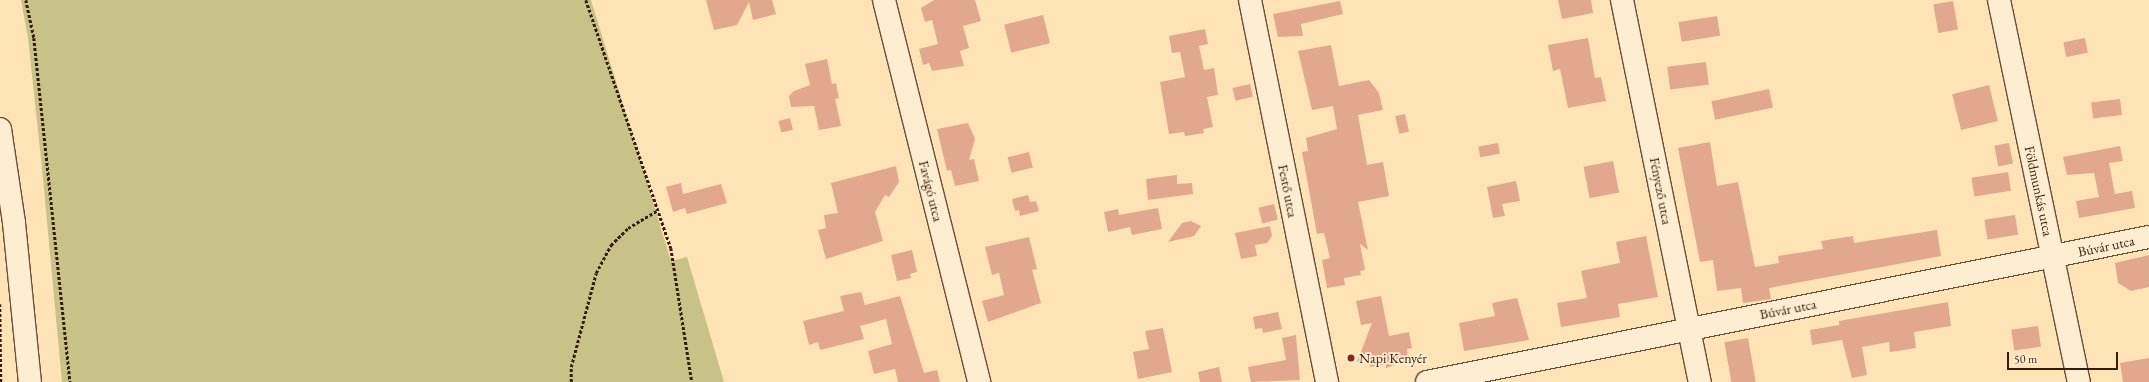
<!DOCTYPE html>
<meta charset="utf-8">
<style>
body{margin:0}
#map{position:relative;width:2149px;height:382px;overflow:hidden;background:#fde3b6;font-family:"EB Garamond",serif}
div>[style]{position:absolute}
[style*='--x']{left:calc(var(--x)*1px);top:calc(var(--y)*1px);width:calc(var(--w)*1px);rotate:calc(var(--a)*1deg)}
.green>*{inset:0;background:#c8c188}
.building>*{inset:0;background:#e1a88e;transform-origin:0 0}
.path>*{height:2.5px;margin-top:-1.25px;transform-origin:0;background:repeating-linear-gradient(90deg,#361b0d 0 3px,transparent 0 5px)}
.roads{filter:drop-shadow(1px 0 #684d37) drop-shadow(-1px 0 #684d37) drop-shadow(0 1px #684d37) drop-shadow(0 -1px #684d37)}
.minor>*{height:22px;margin:-11px;padding:0 11px;transform-origin:11px;border-radius:11px;background:#feedd0}
.dots>*{width:11px;height:11px;translate:-50% -50%;box-sizing:border-box;border:2px solid #feedd0;border-radius:50%}
span{translate:-50% -50%;white-space:nowrap;text-align:center;line-height:1.15;-webkit-text-stroke:3.5px #feedd0;paint-order:stroke}
.street-label{font-size:14px;color:#361b0d}
.poi-label{font-size:14px;color:#361b0d}
.left{translate:0 -50%;text-align:left}
.scale{position:absolute;left:2007px;top:352px;width:111px;height:18px;box-sizing:border-box;border:2px solid #361b0d;border-top:0;padding-left:5px;font-size:12px;line-height:14px;white-space:nowrap;color:#361b0d;-webkit-text-stroke:3px #feedd0;paint-order:stroke}
</style>
<div id="map">
<div class="green">
<i style="clip-path:polygon(21px 0,591px 0,671px 261px,687px 257px,724px 382px,62px 382px,42px 168px,28px 38px)"></i>
</div>
<div class="building">
<i style="clip-path:polygon(706px 0,772px 0,776px 14px,753px 20px,749px 2px,737px 25px,714px 30px)"></i>
<i style="clip-path:polygon(934px 0,975px 0,981px 21px,963px 26px,969px 48px,960px 51px,964px 66px,932px 71px,929px 63px,923px 65px,919px 49px,938px 44px,932px 20px,925px 22px,921px 8px)"></i>
<i style="clip-path:polygon(1558px 0,1591px 0,1593px 13px,1562px 19px)"></i>
<i style="clip-path:polygon(1340px 1px,1343px 14px,1301px 24px,1303px 36px,1278px 37px,1273px 14px)"></i>
<i style="left:1953px;top:1px;width:29px;height:20px;rotate:80deg"></i>
<i style="left:1043px;top:15px;width:29px;height:40px;rotate:76deg"></i>
<i style="left:1717px;top:16px;width:20px;height:39px;rotate:81deg"></i>
<i style="clip-path:polygon(1205px 29px,1208px 44px,1199px 46px,1204px 70px,1214px 68px,1218px 95px,1207px 97px,1213px 127px,1203px 129px,1204px 133px,1185px 136px,1184px 132px,1169px 134px,1160px 82px,1185px 77px,1180px 52px,1172px 53px,1169px 36px)"></i>
<i style="clip-path:polygon(1588px 38px,1595px 78px,1601px 77px,1606px 101px,1568px 108px,1560px 69px,1553px 71px,1548px 45px)"></i>
<i style="left:2085px;top:38px;width:15px;height:22px;rotate:79deg"></i>
<i style="clip-path:polygon(1331px 45px,1339px 86px,1369px 80px,1379px 93px,1383px 110px,1358px 115px,1367px 165px,1383px 162px,1389px 196px,1358px 202px,1368px 250px,1360px 244px,1365px 270px,1360px 271px,1361px 275px,1344px 278px,1345px 285px,1327px 288px,1322px 260px,1330px 258px,1324px 233px,1317px 234px,1302px 152px,1308px 151px,1306px 138px,1337px 129px,1333px 106px,1312px 110px,1298px 51px)"></i>
<i style="clip-path:polygon(827px 59px,832px 84px,836px 83px,839px 98px,835px 99px,841px 126px,819px 130px,814px 106px,791px 107px,789px 96px,794px 91px,810px 85px,805px 64px)"></i>
<i style="left:1706px;top:62px;width:23px;height:39px;rotate:83deg"></i>
<i style="left:1250px;top:84px;width:13px;height:18px;rotate:77deg"></i>
<i style="left:1989px;top:85px;width:37px;height:38px;rotate:76deg"></i>
<i style="left:1769px;top:89px;width:19px;height:59px;rotate:78deg"></i>
<i style="left:2120px;top:99px;width:16px;height:29px;rotate:83deg"></i>
<i style="left:1405px;top:114px;width:18px;height:10px;rotate:77deg"></i>
<i style="left:790px;top:118px;width:12px;height:12px;rotate:76deg"></i>
<i style="clip-path:polygon(968px 123px,975px 139px,969px 160px,974px 159px,979px 181px,955px 186px,951px 170px,947px 171px,937px 129px)"></i>
<i style="clip-path:polygon(1710px 142px,1717px 186px,1738px 182px,1755px 267px,1779px 263px,1778px 256px,1823px 249px,1821px 241px,1853px 236px,1854px 243px,1937px 230px,1941px 256px,1769px 288px,1771px 299px,1743px 303px,1741px 288px,1717px 291px,1713px 260px,1700px 262px,1678px 148px)"></i>
<i style="left:1498px;top:143px;width:11px;height:20px;rotate:80deg"></i>
<i style="left:2009px;top:143px;width:21px;height:15px;rotate:79deg"></i>
<i style="clip-path:polygon(2120px 146px,2123px 161px,2109px 163px,2115px 194px,2132px 191px,2135px 208px,2079px 218px,2076px 201px,2099px 197px,2094px 173px,2067px 175px,2063px 157px)"></i>
<i style="left:1029px;top:152px;width:16px;height:22px;rotate:76deg"></i>
<i style="left:1613px;top:161px;width:32px;height:30px;rotate:79deg"></i>
<i style="clip-path:polygon(896px 166px,899px 182px,889px 197px,885px 195px,875px 212px,883px 241px,826px 259px,818px 230px,826px 228px,824px 215px,838px 213px,831px 183px)"></i>
<i style="left:2008px;top:172px;width:19px;height:37px;rotate:81deg"></i>
<i style="clip-path:polygon(1177px 175px,1177px 184px,1192px 183px,1193px 194px,1148px 200px,1146px 179px)"></i>
<i style="clip-path:polygon(1516px 181px,1520px 201px,1502px 204px,1505px 216px,1493px 218px,1487px 187px)"></i>
<i style="clip-path:polygon(681px 183px,683px 194px,721px 184px,727px 203px,687px 214px,685px 208px,673px 212px,666px 187px)"></i>
<i style="clip-path:polygon(1028px 195px,1030px 202px,1036px 201px,1039px 211px,1020px 216px,1019px 210px,1015px 211px,1012px 199px)"></i>
<i style="left:1274px;top:204px;width:16px;height:16px;rotate:76deg"></i>
<i style="clip-path:polygon(1158px 208px,1162px 229px,1132px 235px,1130px 227px,1108px 232px,1104px 212px,1118px 209px,1119px 215px)"></i>
<i style="left:2015px;top:215px;width:20px;height:31px;rotate:81deg"></i>
<i style="clip-path:polygon(1191px 221px,1201px 226px,1194px 236px,1168px 242px,1182px 223px)"></i>
<i style="clip-path:polygon(1270px 226px,1272px 236px,1267px 243px,1255px 245px,1257px 256px,1241px 259px,1235px 233px)"></i>
<i style="clip-path:polygon(1646px 236px,1658px 297px,1618px 304px,1620px 317px,1561px 327px,1557px 303px,1587px 298px,1581px 271px,1620px 263px,1616px 242px)"></i>
<i style="clip-path:polygon(1029px 237px,1037px 269px,1032px 270px,1041px 303px,988px 322px,982px 301px,1004px 295px,999px 273px,992px 275px,985px 247px)"></i>
<i style="clip-path:polygon(912px 250px,917px 272px,910px 274px,911px 278px,897px 281px,891px 255px)"></i>
<i style="clip-path:polygon(2149px 255px,2149px 287px,2131px 291px,2118px 283px,2115px 263px)"></i>
<i style="clip-path:polygon(861px 292px,865px 305px,900px 296px,924px 373px,937px 370px,940px 382px,898px 382px,895px 369px,874px 374px,868px 351px,892px 344px,886px 319px,860px 326px,864px 339px,820px 350px,818px 342px,809px 345px,803px 321px,844px 311px,840px 296px)"></i>
<i style="clip-path:polygon(1381px 296px,1389px 336px,1409px 332px,1412px 348px,1407px 349px,1408px 360px,1386px 368px,1386px 364px,1370px 367px,1369px 359px,1357px 362px,1372px 323px,1361px 325px,1356px 301px)"></i>
<i style="clip-path:polygon(1517px 298px,1529px 340px,1464px 351px,1459px 323px,1495px 316px,1492px 303px)"></i>
<i style="clip-path:polygon(1948px 302px,1951px 326px,1914px 332px,1916px 348px,1890px 352px,1889px 342px,1862px 347px,1867px 375px,1852px 378px,1842px 340px,1812px 345px,1810px 330px,1839px 325px,1839px 321px)"></i>
<i style="clip-path:polygon(1278px 312px,1282px 329px,1263px 333px,1262px 328px,1255px 329px,1253px 317px)"></i>
<i style="left:2038px;top:326px;width:21px;height:27px;rotate:82deg"></i>
<i style="clip-path:polygon(1163px 328px,1172px 372px,1138px 379px,1133px 352px,1149px 349px,1145px 331px)"></i>
<i style="clip-path:polygon(1296px 335px,1300px 380px,1251px 382px,1248px 367px,1286px 360px,1282px 338px)"></i>
<i style="left:1748px;top:338px;width:45px;height:24px;rotate:80deg"></i>
<i style="clip-path:polygon(2149px 358px,2149px 382px,2123px 382px,2120px 363px)"></i>
<i style="clip-path:polygon(1219px 367px,1222px 382px,1200px 382px,1198px 372px)"></i>
</div>
<div class="path">
<i style="--x:26;--y:0;--w:39;--a:78"></i>
<i style="--x:34;--y:38;--w:346;--a:84"></i>
<i style="--x:586;--y:0;--w:262;--a:71.1"></i>
<i style="--x:671;--y:248;--w:136;--a:81.1"></i>
<i style="--x:0;--y:304;--w:78;--a:89.3"></i>
<i style="--x:571;--y:382;--w:15;--a:-90"></i>
<i style="--x:571;--y:367;--w:97;--a:-75.1"></i>
<i style="--x:596;--y:273;--w:32;--a:-62"></i>
<i style="--x:611;--y:245;--w:24;--a:-45"></i>
<i style="--x:628;--y:228;--w:35;--a:-31"></i>
</div>
<div class="roads">
<div class="minor">
<i style="--x:884;--y:0;--w:394;--a:76"></i>
<i style="--x:1250;--y:0;--w:390;--a:78.6"></i>
<i style="--x:1622;--y:0;--w:390;--a:78.5"></i>
<i style="--x:1999;--y:0;--w:390;--a:78.2"></i>
<i style="--x:0;--y:129;--w:95;--a:81.5"></i>
<i style="--x:14;--y:223;--w:160;--a:84.3"></i>
<i style="--x:1427;--y:382;--w:736;--a:-11.36"></i>
</div>
</div>
<div class="dots">
<i style="left:1351px;top:358px;background:#8f2418"></i>
</div>
<div class="street-label">
<span style="left:931px;top:191px;rotate:76deg">Favágó utca</span>
<span style="left:1288px;top:191px;rotate:79deg">Festő utca</span>
<span style="left:1661px;top:191px;rotate:79deg">Fényező utca</span>
<span style="left:2039px;top:191px;rotate:78deg">Földmunkás utca</span>
<span style="left:2106px;top:246px;rotate:-12deg">Búvár utca</span>
<span style="left:1788px;top:309px;rotate:-11deg">Búvár utca</span>
</div>
<div class="poi-label">
<span class="left" style="left:1359px;top:358px">Napi Kenyér</span>
</div>
<div class="scale">50 m</div>
</div>
